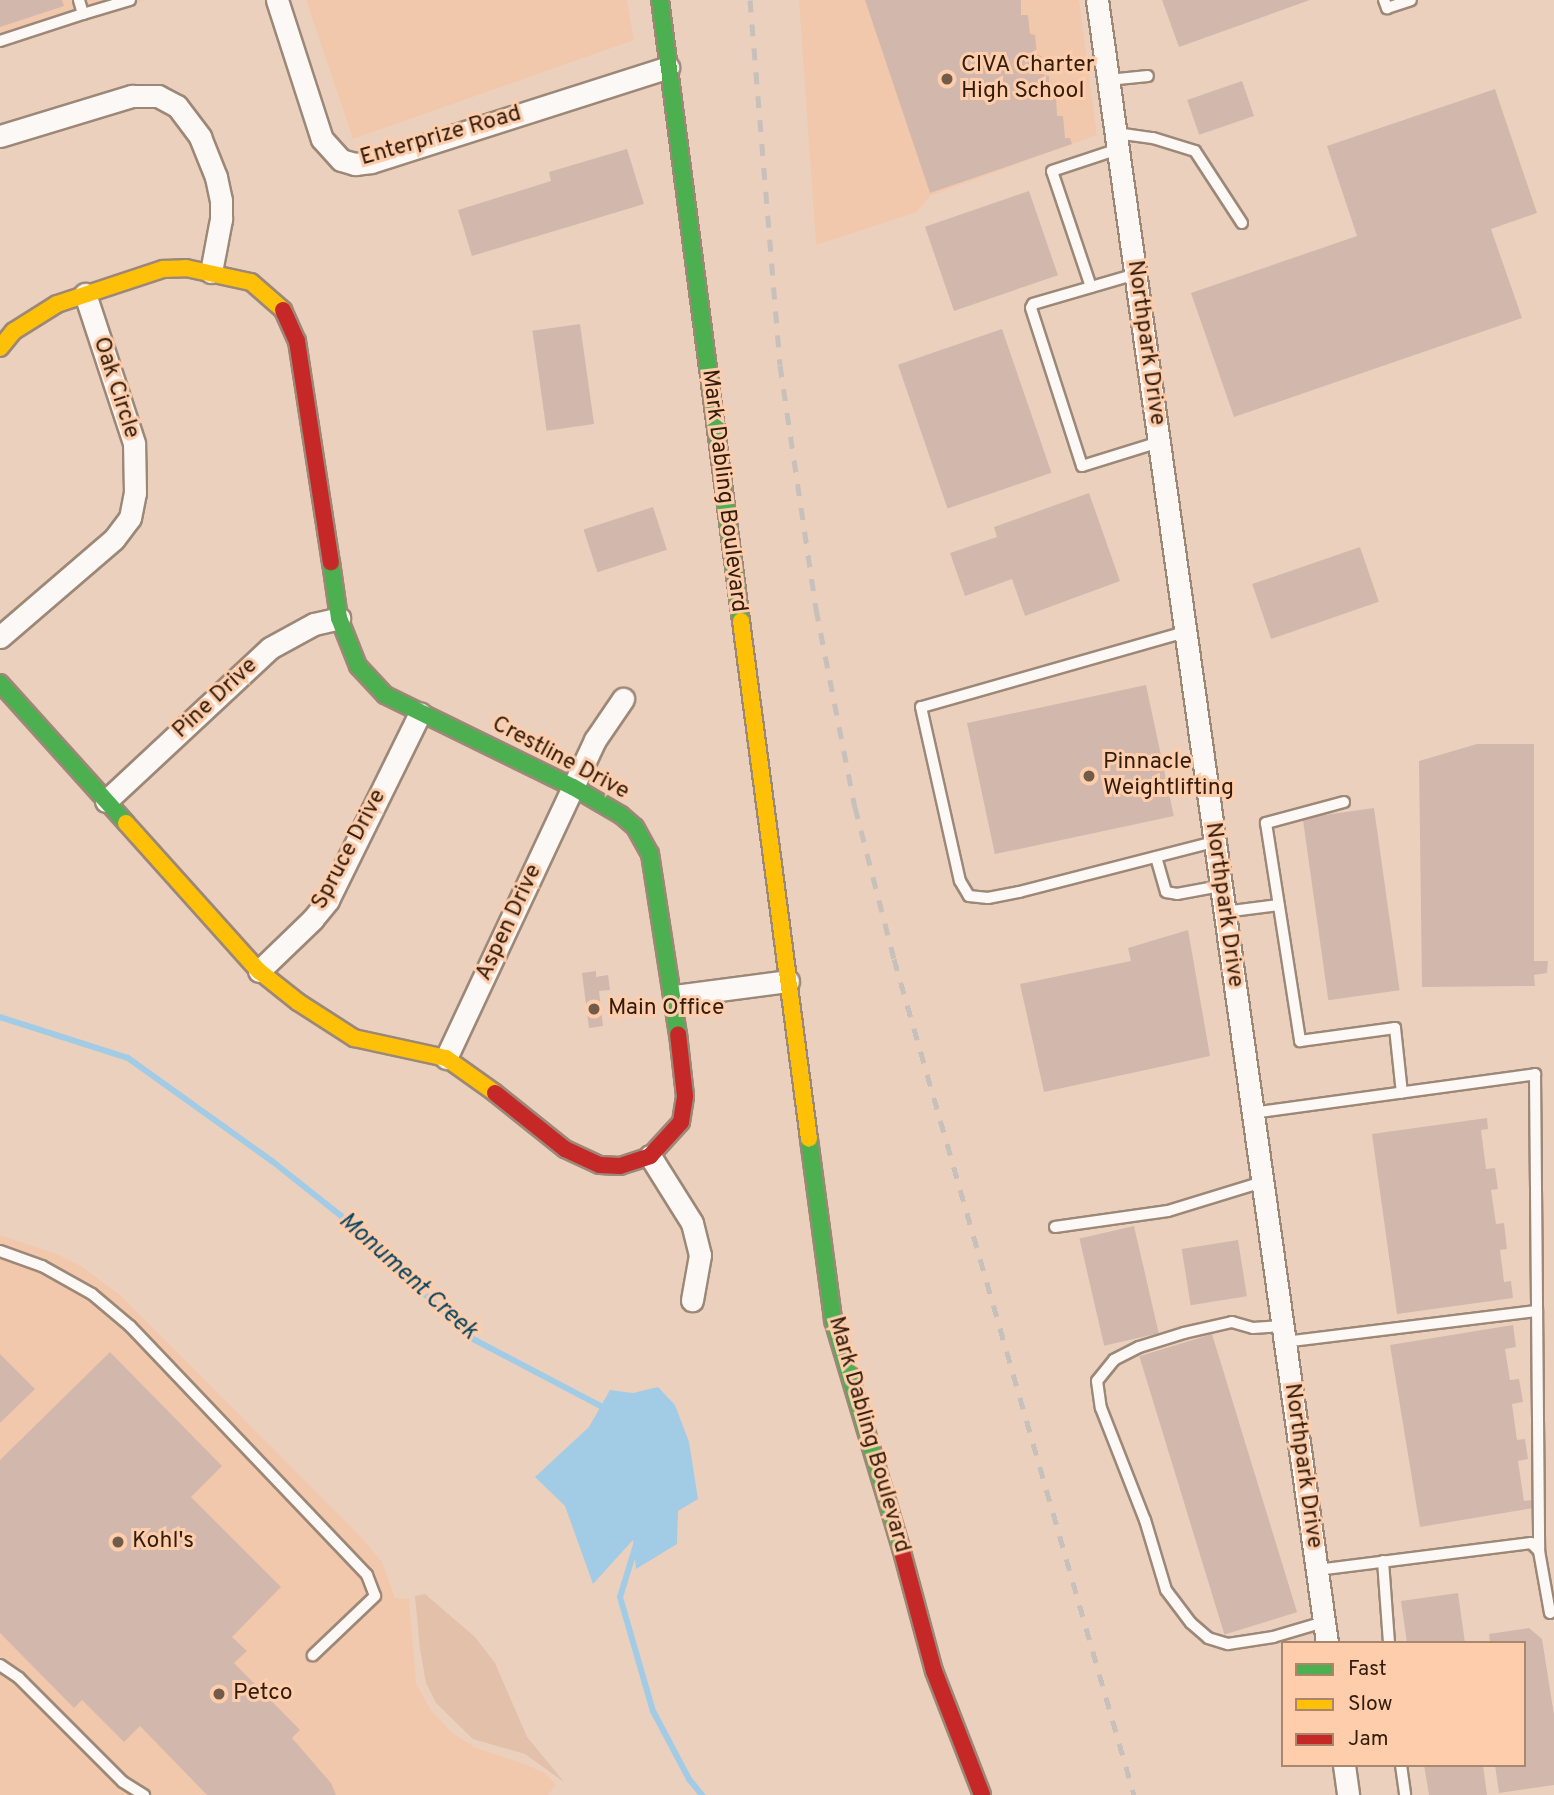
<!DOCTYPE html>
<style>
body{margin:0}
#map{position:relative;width:1554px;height:1795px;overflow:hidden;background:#ebd0be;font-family:Overpass,sans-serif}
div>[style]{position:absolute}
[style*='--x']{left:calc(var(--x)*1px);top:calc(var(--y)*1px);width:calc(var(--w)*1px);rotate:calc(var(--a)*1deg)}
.built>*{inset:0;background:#f2c8ac}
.green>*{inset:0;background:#e2c0aa}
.water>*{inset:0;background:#a2cce5}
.stream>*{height:6px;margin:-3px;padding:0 3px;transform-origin:3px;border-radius:3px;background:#a2cce5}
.building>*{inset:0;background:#d2b8ac;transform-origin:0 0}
.roads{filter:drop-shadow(2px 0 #9d8878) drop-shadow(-2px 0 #9d8878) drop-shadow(0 2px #9d8878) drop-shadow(0 -2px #9d8878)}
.lane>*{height:10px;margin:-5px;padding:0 5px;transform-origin:5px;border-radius:5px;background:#fcf8f5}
.street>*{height:21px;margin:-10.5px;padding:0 10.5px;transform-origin:10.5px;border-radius:10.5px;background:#fcf8f5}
.fast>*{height:16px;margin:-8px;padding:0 8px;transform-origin:8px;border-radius:8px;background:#4caf50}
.slow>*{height:16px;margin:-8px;padding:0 8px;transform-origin:8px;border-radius:8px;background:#ffc107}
.jam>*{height:16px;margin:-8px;padding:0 8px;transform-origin:8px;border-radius:8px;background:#c62828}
.rail>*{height:5px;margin-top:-2.5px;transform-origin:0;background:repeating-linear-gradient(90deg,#c8c0bb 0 12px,transparent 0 24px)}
.dots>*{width:19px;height:19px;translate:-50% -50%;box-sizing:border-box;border:4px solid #fdcdac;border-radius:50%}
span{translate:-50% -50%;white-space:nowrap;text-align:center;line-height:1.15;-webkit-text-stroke:6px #fdcdac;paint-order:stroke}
.poi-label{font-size:23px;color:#321c0b}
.left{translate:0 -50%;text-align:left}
.street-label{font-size:23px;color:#321c0b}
.water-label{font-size:24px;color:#094561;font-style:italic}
.legend{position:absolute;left:1281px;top:1641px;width:245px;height:126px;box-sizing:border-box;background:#fdcdac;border:2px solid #ac866c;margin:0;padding:9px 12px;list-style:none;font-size:21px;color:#321c0b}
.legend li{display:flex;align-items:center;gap:14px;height:35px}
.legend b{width:35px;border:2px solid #ac866c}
</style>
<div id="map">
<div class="built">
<i style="clip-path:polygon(0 0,145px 0,0 47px)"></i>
<i style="clip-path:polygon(306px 0,627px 0,634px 40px,353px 139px)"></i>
<i style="clip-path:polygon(799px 0,1079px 0,1097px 135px,930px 196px,917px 212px,816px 245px)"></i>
<i style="clip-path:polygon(0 1235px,57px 1254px,81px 1266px,120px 1295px,361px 1537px,382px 1562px,395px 1598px,409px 1599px,416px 1683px,431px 1710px,451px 1732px,476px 1748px,525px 1764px,546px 1774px,556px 1785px,548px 1795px,0 1795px)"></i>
</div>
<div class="green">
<i style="clip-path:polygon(425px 1594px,475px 1637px,495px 1663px,527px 1737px,564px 1782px,525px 1754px,473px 1739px,436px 1703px,426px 1683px,420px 1649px,415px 1596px)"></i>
</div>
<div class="water">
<i style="clip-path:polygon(658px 1387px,675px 1405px,689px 1442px,698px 1499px,678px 1511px,677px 1544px,636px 1569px,633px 1540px,593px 1584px,565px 1506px,535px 1477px,589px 1427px,610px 1390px,633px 1393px)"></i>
</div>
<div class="stream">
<i style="--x:0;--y:1017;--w:134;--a:17.8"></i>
<i style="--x:128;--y:1058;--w:177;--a:35.6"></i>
<i style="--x:272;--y:1161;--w:87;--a:38.5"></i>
<i style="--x:340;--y:1215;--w:182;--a:43"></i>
<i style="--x:473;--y:1339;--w:153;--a:27.7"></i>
<i style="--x:636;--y:1545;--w:54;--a:107.1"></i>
<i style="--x:620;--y:1597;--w:119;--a:73.9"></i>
<i style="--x:653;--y:1711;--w:77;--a:62.1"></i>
<i style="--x:689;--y:1779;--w:21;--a:51"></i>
</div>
<div class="building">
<i style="clip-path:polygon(0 0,62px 0,64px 6px,0 27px)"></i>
<i style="clip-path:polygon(865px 0,1021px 0,1021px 15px,1028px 15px,1030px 34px,1035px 35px,1037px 55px,1042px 56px,1044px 75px,1049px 76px,1050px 96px,1056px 97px,1057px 116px,1063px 116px,1065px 138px,1070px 138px,1072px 144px,930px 193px)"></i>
<i style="clip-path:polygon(1162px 0,1310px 0,1179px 47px)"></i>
<i style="left:1242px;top:81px;width:37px;height:58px;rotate:71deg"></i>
<i style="clip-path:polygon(1495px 89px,1537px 213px,1491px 229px,1522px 318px,1234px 417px,1191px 293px,1357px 236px,1327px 146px)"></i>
<i style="clip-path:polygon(627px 149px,644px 204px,472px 256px,458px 210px,551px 181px,549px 172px)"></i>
<i style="left:1029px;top:191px;width:89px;height:110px;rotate:71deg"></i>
<i style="left:580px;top:324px;width:101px;height:48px;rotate:82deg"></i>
<i style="left:1002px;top:329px;width:152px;height:110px;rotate:71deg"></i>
<i style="clip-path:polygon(1089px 493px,1120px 581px,1025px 616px,1012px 579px,965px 596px,950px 553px,997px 537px,994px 527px)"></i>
<i style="left:653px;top:507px;width:45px;height:73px;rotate:72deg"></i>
<i style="left:1360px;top:547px;width:58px;height:114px;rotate:71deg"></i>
<i style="left:1146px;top:685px;width:134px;height:183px;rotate:78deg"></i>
<i style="clip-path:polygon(1477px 744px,1534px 744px,1534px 961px,1548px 961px,1547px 973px,1534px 975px,1535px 986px,1422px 987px,1419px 761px)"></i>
<i style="left:1374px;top:808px;width:184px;height:72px;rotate:82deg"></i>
<i style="clip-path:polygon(1188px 930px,1210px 1056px,1044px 1092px,1020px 984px,1131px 961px,1128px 948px)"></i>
<i style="clip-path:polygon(596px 971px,596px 977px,608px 975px,610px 990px,599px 991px,603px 1026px,589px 1028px,582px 973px)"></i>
<i style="clip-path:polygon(1487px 1118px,1488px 1129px,1481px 1130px,1486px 1169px,1495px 1168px,1498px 1189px,1491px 1190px,1496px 1224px,1504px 1223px,1507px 1249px,1500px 1250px,1504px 1282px,1511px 1281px,1513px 1298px,1397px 1314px,1372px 1134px)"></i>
<i style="left:1134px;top:1226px;width:110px;height:56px;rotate:77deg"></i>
<i style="left:1238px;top:1240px;width:57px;height:57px;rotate:81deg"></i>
<i style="clip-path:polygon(1513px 1325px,1516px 1347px,1505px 1349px,1510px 1380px,1519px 1379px,1523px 1402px,1512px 1404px,1517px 1440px,1525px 1439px,1528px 1459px,1518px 1461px,1524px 1501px,1532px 1500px,1533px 1508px,1420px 1527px,1390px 1345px)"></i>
<i style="left:1212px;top:1334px;width:291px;height:76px;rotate:73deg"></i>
<i style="clip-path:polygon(110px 1352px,222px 1466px,191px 1497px,281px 1587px,232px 1637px,247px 1651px,234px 1663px,300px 1730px,292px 1738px,331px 1783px,336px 1795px,207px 1795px,140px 1726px,124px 1742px,82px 1700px,74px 1708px,0 1633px,0 1460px)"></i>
<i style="clip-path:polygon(0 1354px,35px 1389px,0 1423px)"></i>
<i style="clip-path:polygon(1458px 1593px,1465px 1643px,1407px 1643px,1401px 1601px)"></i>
<i style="clip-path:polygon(1529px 1628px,1542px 1639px,1554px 1715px,1554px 1785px,1499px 1793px,1495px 1765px,1524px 1765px,1524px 1643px,1490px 1643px,1489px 1634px)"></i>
<i style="clip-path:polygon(1424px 1765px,1483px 1765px,1487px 1795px,1429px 1795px)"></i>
</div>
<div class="roads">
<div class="lane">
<i style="--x:1384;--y:0;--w:9;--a:69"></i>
<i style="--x:1387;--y:8;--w:25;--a:-18"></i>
<i style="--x:83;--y:14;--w:49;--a:-16.6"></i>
<i style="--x:0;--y:41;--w:87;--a:-18"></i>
<i style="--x:83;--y:14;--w:15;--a:-106"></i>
<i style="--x:1108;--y:80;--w:40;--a:-5.7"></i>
<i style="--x:1116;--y:133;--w:37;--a:8"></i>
<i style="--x:1153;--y:138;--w:44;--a:17.2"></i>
<i style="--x:1195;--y:151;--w:86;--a:56.9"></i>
<i style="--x:1136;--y:274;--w:107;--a:163.8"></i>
<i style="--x:1033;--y:304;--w:4;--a:117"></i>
<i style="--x:1031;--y:308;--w:166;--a:72.1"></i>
<i style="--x:1082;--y:466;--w:81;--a:-17.3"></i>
<i style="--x:1091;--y:287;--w:122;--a:-108.6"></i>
<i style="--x:1052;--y:171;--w:70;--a:-18.4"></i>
<i style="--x:1185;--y:632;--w:274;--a:164.1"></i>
<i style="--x:921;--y:707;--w:178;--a:77.4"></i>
<i style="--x:960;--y:881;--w:17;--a:59"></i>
<i style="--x:969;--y:896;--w:19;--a:6"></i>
<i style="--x:988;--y:898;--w:32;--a:-11"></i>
<i style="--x:1019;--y:892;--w:201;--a:-14.4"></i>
<i style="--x:1344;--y:802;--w:81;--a:164.9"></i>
<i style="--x:1266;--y:823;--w:221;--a:81.1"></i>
<i style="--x:1300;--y:1041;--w:96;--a:-7.8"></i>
<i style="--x:1395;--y:1028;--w:65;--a:83.9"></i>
<i style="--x:1156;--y:857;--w:36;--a:74"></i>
<i style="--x:1166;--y:892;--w:11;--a:10"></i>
<i style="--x:1177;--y:894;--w:44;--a:-10.5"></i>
<i style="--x:1224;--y:912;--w:55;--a:-7.3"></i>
<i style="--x:1252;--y:1113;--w:286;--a:-7.8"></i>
<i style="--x:1535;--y:1074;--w:477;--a:89.5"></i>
<i style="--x:1055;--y:1227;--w:114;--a:-8.1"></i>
<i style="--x:1168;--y:1211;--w:98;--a:-17.1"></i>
<i style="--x:0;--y:1251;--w:45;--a:19.7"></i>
<i style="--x:42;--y:1266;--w:57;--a:29.2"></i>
<i style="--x:92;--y:1294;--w:50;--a:40.1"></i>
<i style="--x:130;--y:1326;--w:344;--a:46.4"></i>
<i style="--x:367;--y:1575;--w:22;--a:69"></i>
<i style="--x:375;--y:1596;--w:86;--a:136.4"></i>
<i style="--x:1282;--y:1326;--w:29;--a:176"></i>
<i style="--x:1253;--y:1328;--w:22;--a:-164"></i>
<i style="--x:1232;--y:1322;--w:49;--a:167.1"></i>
<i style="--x:1184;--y:1333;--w:47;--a:162.7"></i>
<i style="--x:1139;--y:1347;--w:28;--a:153"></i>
<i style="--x:1114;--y:1360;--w:27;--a:129"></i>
<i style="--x:1097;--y:1381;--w:27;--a:82"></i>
<i style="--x:1101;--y:1408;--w:120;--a:68.6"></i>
<i style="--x:1145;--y:1520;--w:73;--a:73.3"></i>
<i style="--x:1166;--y:1590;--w:41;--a:52.9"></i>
<i style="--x:1191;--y:1623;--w:23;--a:41"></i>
<i style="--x:1208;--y:1638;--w:21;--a:17"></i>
<i style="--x:1228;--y:1644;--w:46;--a:-8.8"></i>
<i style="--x:1273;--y:1637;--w:53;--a:-16.4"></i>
<i style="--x:1284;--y:1342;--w:255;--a:-7"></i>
<i style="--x:1383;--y:1561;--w:82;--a:85.8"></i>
<i style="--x:1317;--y:1570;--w:216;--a:-7.2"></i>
<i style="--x:1531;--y:1543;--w:11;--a:45"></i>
<i style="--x:1539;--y:1551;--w:63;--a:79.9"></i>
<i style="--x:0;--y:1665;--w:23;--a:34"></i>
<i style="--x:19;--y:1678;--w:147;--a:45"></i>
<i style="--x:123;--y:1782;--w:25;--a:32"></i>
<i style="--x:1401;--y:1765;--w:30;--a:82"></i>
</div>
<div class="street">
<i style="--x:277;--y:0;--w:146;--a:72.1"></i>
<i style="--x:322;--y:139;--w:28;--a:48"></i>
<i style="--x:341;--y:160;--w:15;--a:16"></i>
<i style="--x:355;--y:164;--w:16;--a:-7"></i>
<i style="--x:371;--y:162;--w:312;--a:-17.7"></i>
<i style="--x:1097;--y:0;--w:1659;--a:82.03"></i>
<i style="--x:0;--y:136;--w:138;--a:-16.9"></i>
<i style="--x:132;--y:96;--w:26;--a:0"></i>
<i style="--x:158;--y:96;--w:21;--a:28"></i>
<i style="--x:177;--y:106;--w:39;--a:53"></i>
<i style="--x:200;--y:137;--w:43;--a:68.2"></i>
<i style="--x:216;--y:177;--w:24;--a:78"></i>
<i style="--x:221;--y:200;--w:19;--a:90"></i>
<i style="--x:221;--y:219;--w:54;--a:100.7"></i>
<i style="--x:0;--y:637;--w:150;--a:-40.7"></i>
<i style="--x:114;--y:539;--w:26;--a:-53"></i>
<i style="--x:130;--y:518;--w:25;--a:-79"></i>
<i style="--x:135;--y:493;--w:50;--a:-91.1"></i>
<i style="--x:134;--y:443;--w:157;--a:-108.2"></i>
<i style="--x:106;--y:801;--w:224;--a:-43"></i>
<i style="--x:270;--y:648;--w:50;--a:-28.6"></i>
<i style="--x:314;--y:624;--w:26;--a:-13"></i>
<i style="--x:259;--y:971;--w:74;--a:-43.9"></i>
<i style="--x:312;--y:920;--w:26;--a:-51"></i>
<i style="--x:328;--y:900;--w:208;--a:-63.8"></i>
<i style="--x:674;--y:996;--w:115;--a:-7.5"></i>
<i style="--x:446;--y:1058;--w:351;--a:-64.9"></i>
<i style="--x:595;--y:740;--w:50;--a:-55.7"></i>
<i style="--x:650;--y:1156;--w:79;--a:57.9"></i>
<i style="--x:692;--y:1223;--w:33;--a:76"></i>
<i style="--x:700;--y:1255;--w:46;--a:100.1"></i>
<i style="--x:1344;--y:1765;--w:30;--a:82"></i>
</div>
<div class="fast">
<i style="--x:660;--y:0;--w:626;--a:82.57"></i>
<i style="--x:331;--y:562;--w:57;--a:81.9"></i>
<i style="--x:339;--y:618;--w:52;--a:68.4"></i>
<i style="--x:358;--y:666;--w:40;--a:47"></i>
<i style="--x:385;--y:695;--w:209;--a:26.1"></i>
<i style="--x:573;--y:787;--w:56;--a:30.3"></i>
<i style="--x:621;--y:815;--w:18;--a:41"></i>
<i style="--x:635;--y:827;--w:31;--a:61"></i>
<i style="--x:650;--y:854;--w:182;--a:81.2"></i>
<i style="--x:0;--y:683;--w:188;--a:48"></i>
<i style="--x:809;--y:1139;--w:183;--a:82.4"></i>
<i style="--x:833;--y:1320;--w:238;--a:73.4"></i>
</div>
<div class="slow">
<i style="--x:0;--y:348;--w:22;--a:-51"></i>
<i style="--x:14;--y:331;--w:51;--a:-32.1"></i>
<i style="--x:57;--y:304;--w:112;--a:-18.3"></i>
<i style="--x:163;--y:269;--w:23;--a:-2"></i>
<i style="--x:186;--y:268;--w:66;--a:12.2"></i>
<i style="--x:251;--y:282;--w:43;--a:41.2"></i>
<i style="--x:741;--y:621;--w:522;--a:82.52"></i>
<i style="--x:126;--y:823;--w:199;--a:48.1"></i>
<i style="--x:259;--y:971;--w:50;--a:38.5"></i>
<i style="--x:298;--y:1002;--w:67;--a:32.7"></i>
<i style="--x:354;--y:1038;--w:94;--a:12.3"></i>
<i style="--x:446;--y:1058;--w:60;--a:35.5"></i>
</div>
<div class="jam">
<i style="--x:283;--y:310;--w:34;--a:66"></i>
<i style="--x:297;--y:341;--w:224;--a:81.3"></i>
<i style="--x:495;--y:1093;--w:90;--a:38.7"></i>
<i style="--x:565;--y:1149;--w:38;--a:25"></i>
<i style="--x:600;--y:1165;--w:20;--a:3"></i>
<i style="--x:620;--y:1166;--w:32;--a:-18"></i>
<i style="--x:650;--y:1156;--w:46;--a:-47.6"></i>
<i style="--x:681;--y:1122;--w:26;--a:-81"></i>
<i style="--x:685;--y:1096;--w:62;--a:-96.4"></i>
<i style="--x:901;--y:1548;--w:127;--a:75"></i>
<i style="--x:934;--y:1671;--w:133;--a:68.8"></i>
</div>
</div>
<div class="rail">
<i style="--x:750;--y:0;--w:366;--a:85.3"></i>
<i style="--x:780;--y:365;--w:247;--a:81.6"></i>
<i style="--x:816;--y:609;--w:202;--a:78.9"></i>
<i style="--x:855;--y:807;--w:157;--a:75.6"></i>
<i style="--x:894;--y:959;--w:870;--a:73.98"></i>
</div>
<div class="dots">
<i style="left:947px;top:79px;background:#735b4a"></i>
<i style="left:1089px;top:776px;background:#735b4a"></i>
<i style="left:594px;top:1009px;background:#735b4a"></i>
<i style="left:118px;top:1542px;background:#735b4a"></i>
<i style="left:219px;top:1694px;background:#735b4a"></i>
</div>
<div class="poi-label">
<span class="left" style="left:961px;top:79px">CIVA Charter<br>High School</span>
<span class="left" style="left:1103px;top:776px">Pinnacle<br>Weightlifting</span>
<span class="left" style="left:608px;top:1009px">Main Office</span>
<span class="left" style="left:132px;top:1542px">Kohl's</span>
<span class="left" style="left:233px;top:1694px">Petco</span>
</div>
<div class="street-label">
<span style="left:441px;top:137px;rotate:-16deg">Enterprize Road</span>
<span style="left:1145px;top:343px;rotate:82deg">Northpark Drive</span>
<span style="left:115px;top:388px;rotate:72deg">Oak Circle</span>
<span style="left:723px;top:491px;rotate:83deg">Mark Dabling Boulevard</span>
<span style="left:216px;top:699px;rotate:-43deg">Pine Drive</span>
<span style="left:560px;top:759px;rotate:28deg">Crestline Drive</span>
<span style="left:350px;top:850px;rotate:-62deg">Spruce Drive</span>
<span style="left:1223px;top:905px;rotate:82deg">Northpark Drive</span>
<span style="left:510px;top:923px;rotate:-65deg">Aspen Drive</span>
<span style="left:868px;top:1435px;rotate:74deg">Mark Dabling Boulevard</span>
<span style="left:1302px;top:1466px;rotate:82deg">Northpark Drive</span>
</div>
<div class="water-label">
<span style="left:407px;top:1277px;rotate:42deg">Monument Creek</span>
</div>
<ul class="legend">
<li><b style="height:9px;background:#4caf50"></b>Fast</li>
<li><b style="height:9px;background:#ffc107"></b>Slow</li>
<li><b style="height:9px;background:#c62828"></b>Jam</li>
</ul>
</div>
